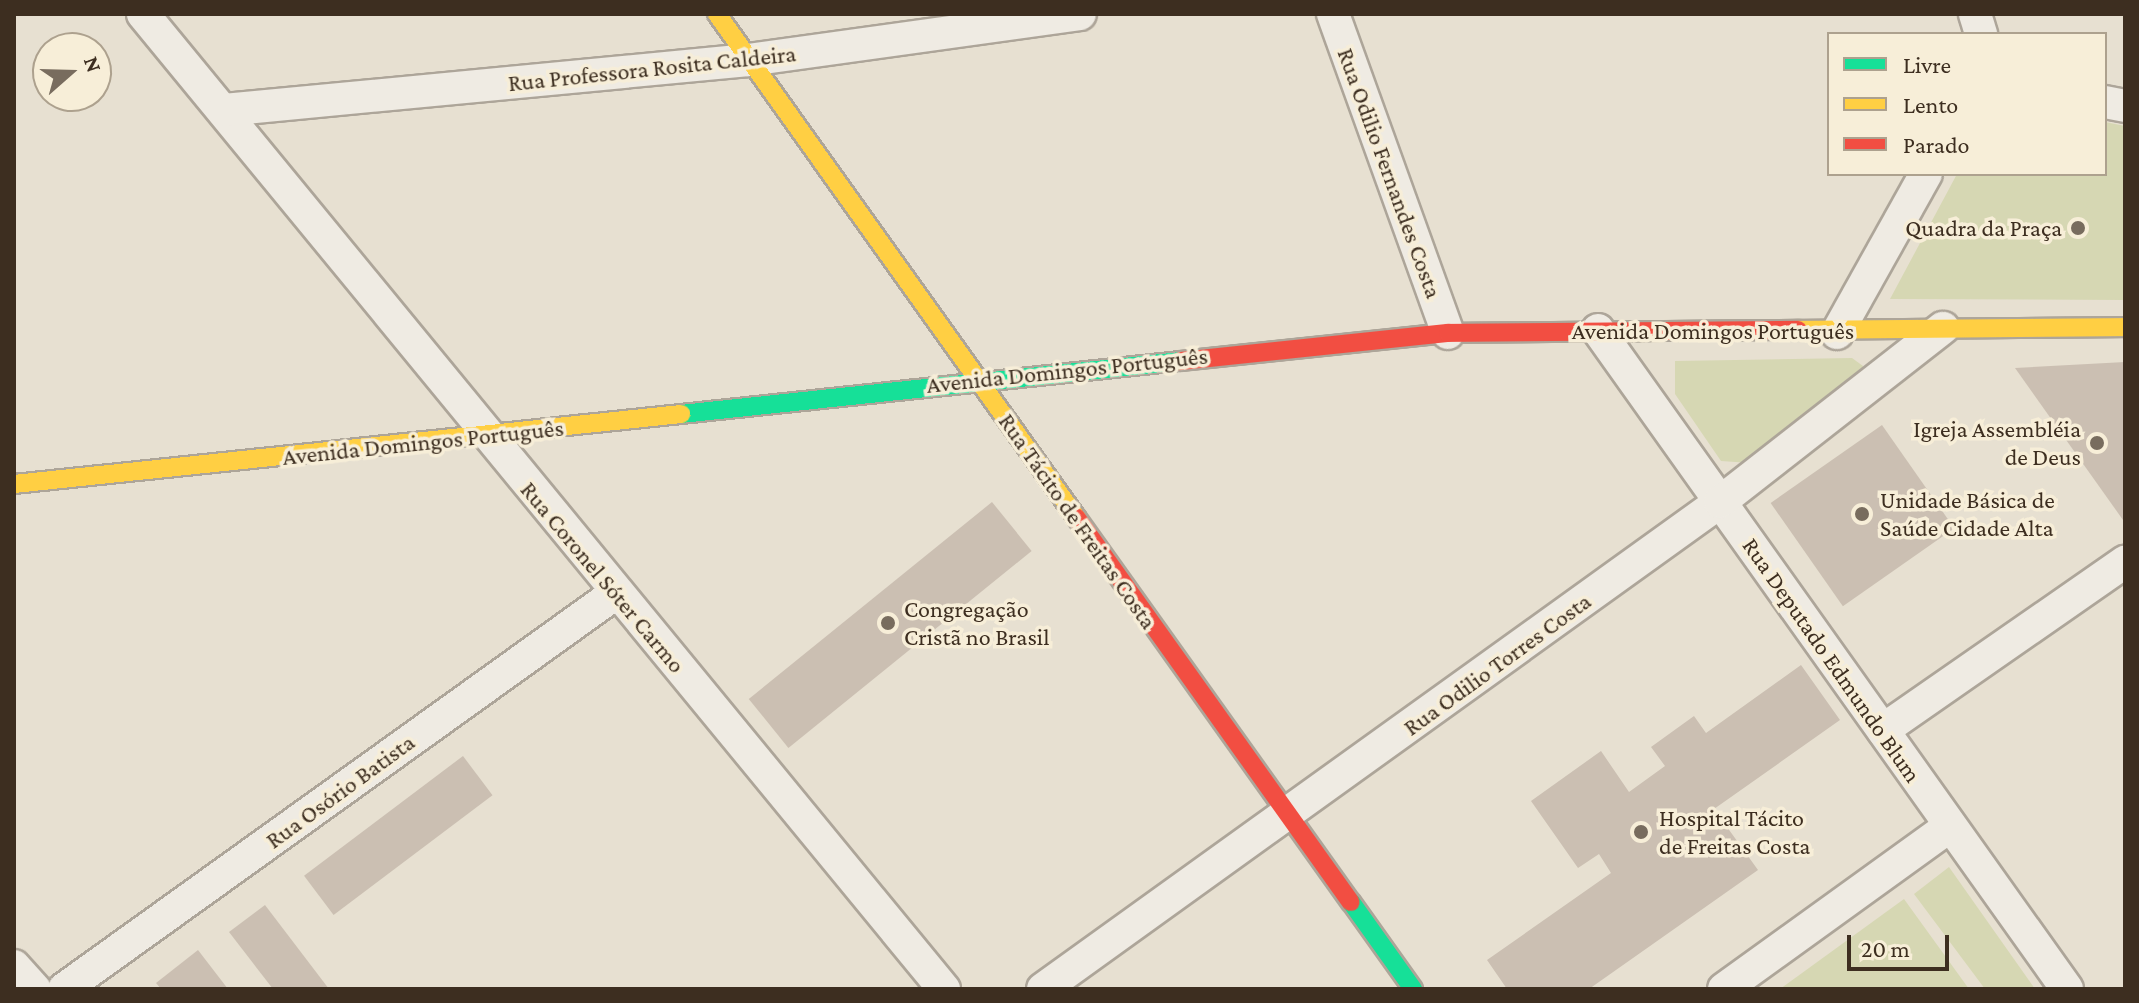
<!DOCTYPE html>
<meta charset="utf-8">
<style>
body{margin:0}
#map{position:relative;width:2139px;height:1003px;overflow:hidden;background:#e7e0d1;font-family:"Crimson Pro",serif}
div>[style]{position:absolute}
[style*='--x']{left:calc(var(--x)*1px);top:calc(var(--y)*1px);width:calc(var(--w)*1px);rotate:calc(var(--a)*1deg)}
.green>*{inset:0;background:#d6d7b3}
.building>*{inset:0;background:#cbbfb2;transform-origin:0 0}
.roads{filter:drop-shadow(2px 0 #ada599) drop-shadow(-2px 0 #ada599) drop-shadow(0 2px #ada599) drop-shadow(0 -2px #ada599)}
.street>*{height:32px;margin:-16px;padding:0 16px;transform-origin:16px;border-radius:16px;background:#efebe3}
.fast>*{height:18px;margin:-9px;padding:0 9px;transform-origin:9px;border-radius:9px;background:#16e098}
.slow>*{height:18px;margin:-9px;padding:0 9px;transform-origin:9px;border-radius:9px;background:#ffcf43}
.jam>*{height:18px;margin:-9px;padding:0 9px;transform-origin:9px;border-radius:9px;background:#f24e42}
.dots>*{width:22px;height:22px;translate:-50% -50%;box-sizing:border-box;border:4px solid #f7eed8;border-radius:50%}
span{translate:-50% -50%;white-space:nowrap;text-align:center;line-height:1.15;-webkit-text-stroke:7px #f7eed8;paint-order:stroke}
.street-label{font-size:24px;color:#3d2e20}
.poi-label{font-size:24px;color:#3d2e20}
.right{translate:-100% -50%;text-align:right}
.left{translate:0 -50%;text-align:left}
.frame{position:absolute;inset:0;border:16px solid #3d2e20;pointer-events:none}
.legend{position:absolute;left:1827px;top:32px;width:280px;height:144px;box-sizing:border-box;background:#f7eed8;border:2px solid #ada18e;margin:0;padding:10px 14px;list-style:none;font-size:24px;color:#3d2e20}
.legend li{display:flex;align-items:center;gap:16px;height:40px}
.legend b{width:40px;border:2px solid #ada18e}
.north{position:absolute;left:32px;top:32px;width:80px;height:80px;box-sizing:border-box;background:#f7eed8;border:2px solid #ada18e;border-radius:50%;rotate:70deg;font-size:22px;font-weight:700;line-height:32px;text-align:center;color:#3d2e20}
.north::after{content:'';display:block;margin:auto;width:28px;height:36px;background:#786c5e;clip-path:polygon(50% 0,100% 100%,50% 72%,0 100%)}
.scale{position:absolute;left:1847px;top:935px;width:102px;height:36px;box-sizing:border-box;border:4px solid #3d2e20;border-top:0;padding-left:10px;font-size:24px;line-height:28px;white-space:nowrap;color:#3d2e20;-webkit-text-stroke:6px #f7eed8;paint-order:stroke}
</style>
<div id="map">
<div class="green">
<i style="clip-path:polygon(2105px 122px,2125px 126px,2125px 300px,1890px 299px,1957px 174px,2105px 174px)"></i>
<i style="clip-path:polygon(1852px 358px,1863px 366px,1859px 382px,1750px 463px,1721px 461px,1675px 394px,1675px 361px)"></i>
<i style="clip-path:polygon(1949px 867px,2035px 989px,1985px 989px,1914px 894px)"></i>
<i style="clip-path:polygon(1904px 899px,1969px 989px,1780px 989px)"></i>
</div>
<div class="building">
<i style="clip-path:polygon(2125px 362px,2125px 518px,2123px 520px,2015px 368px)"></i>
<i style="left:1882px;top:425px;width:126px;height:136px;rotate:55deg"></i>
<i style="left:992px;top:502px;width:63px;height:313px;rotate:51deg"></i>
<i style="clip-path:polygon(1801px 665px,1840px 720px,1714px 809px,1758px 870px,1589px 989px,1507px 989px,1487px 960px,1611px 873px,1599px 854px,1578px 868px,1531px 801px,1601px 751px,1629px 792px,1665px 766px,1651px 747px,1694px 716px,1706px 733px)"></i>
<i style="left:463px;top:756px;width:49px;height:199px;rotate:53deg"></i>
<i style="clip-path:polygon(265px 905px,329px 989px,273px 989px,229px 932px)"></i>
<i style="clip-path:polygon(198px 950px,228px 989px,161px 989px,156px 983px)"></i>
</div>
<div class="roads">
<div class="street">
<i style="--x:143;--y:14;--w:1262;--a:50.6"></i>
<i style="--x:1333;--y:14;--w:339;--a:70.2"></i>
<i style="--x:1975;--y:14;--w:21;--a:73"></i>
<i style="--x:2105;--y:102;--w:20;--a:11"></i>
<i style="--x:224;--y:110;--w:527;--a:-5.44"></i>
<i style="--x:749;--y:60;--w:334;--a:-7.9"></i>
<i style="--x:1598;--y:330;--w:809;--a:54.56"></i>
<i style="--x:1837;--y:333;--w:182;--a:-60.8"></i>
<i style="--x:1883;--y:730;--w:295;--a:-34.8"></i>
<i style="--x:14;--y:966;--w:31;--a:48"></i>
<i style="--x:64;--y:989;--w:679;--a:-35.66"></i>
<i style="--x:1043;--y:989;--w:834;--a:-35.73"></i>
<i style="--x:1720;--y:502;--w:283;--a:-38"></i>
<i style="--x:1724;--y:989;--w:279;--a:-35.8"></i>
</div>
<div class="fast">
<i style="--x:681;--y:414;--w:502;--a:-6.06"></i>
<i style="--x:1351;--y:902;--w:107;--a:54.5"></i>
</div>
<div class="slow">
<i style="--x:717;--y:14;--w:618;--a:54.48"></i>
<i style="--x:1798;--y:330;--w:327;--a:-0.5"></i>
<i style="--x:14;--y:484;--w:671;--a:-5.99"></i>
</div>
<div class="jam">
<i style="--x:1180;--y:361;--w:269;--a:-6"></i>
<i style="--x:1448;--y:333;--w:350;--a:-0.5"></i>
<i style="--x:1076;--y:517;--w:473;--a:54.5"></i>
</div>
</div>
<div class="dots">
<i style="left:2078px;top:228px;background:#786c5e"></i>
<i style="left:2097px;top:443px;background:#786c5e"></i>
<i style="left:1862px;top:514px;background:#786c5e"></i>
<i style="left:888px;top:623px;background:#786c5e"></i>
<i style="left:1641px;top:832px;background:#786c5e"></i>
</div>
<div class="street-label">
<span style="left:652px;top:68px;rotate:-6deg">Rua Professora Rosita Caldeira</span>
<span style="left:1390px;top:173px;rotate:70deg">Rua Odilio Fernandes Costa</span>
<span style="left:1713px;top:331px">Avenida Domingos Português</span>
<span style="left:1067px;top:370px;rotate:-6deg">Avenida Domingos Português</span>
<span style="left:423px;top:442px;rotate:-6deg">Avenida Domingos Português</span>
<span style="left:1078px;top:521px;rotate:55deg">Rua Tácito de Freitas Costa</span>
<span style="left:603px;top:577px;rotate:50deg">Rua Coronel Sóter Carmo</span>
<span style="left:1832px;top:660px;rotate:55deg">Rua Deputado Edmundo Blum</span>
<span style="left:1497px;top:664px;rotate:-36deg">Rua Odilio Torres Costa</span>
<span style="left:340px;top:791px;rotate:-36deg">Rua Osório Batista</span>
</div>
<div class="poi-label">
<span class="right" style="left:2062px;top:228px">Quadra da Praça</span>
<span class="right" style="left:2081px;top:443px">Igreja Assembléia<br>de Deus</span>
<span class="left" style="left:1880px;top:514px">Unidade Básica de<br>Saúde Cidade Alta</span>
<span class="left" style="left:904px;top:623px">Congregação<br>Cristã no Brasil</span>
<span class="left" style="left:1659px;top:832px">Hospital Tácito<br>de Freitas Costa</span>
</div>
<div class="frame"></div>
<ul class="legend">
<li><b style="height:10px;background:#16e098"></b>Livre</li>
<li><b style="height:10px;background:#ffcf43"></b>Lento</li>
<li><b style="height:10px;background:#f24e42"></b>Parado</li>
</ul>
<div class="north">N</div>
<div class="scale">20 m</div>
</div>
